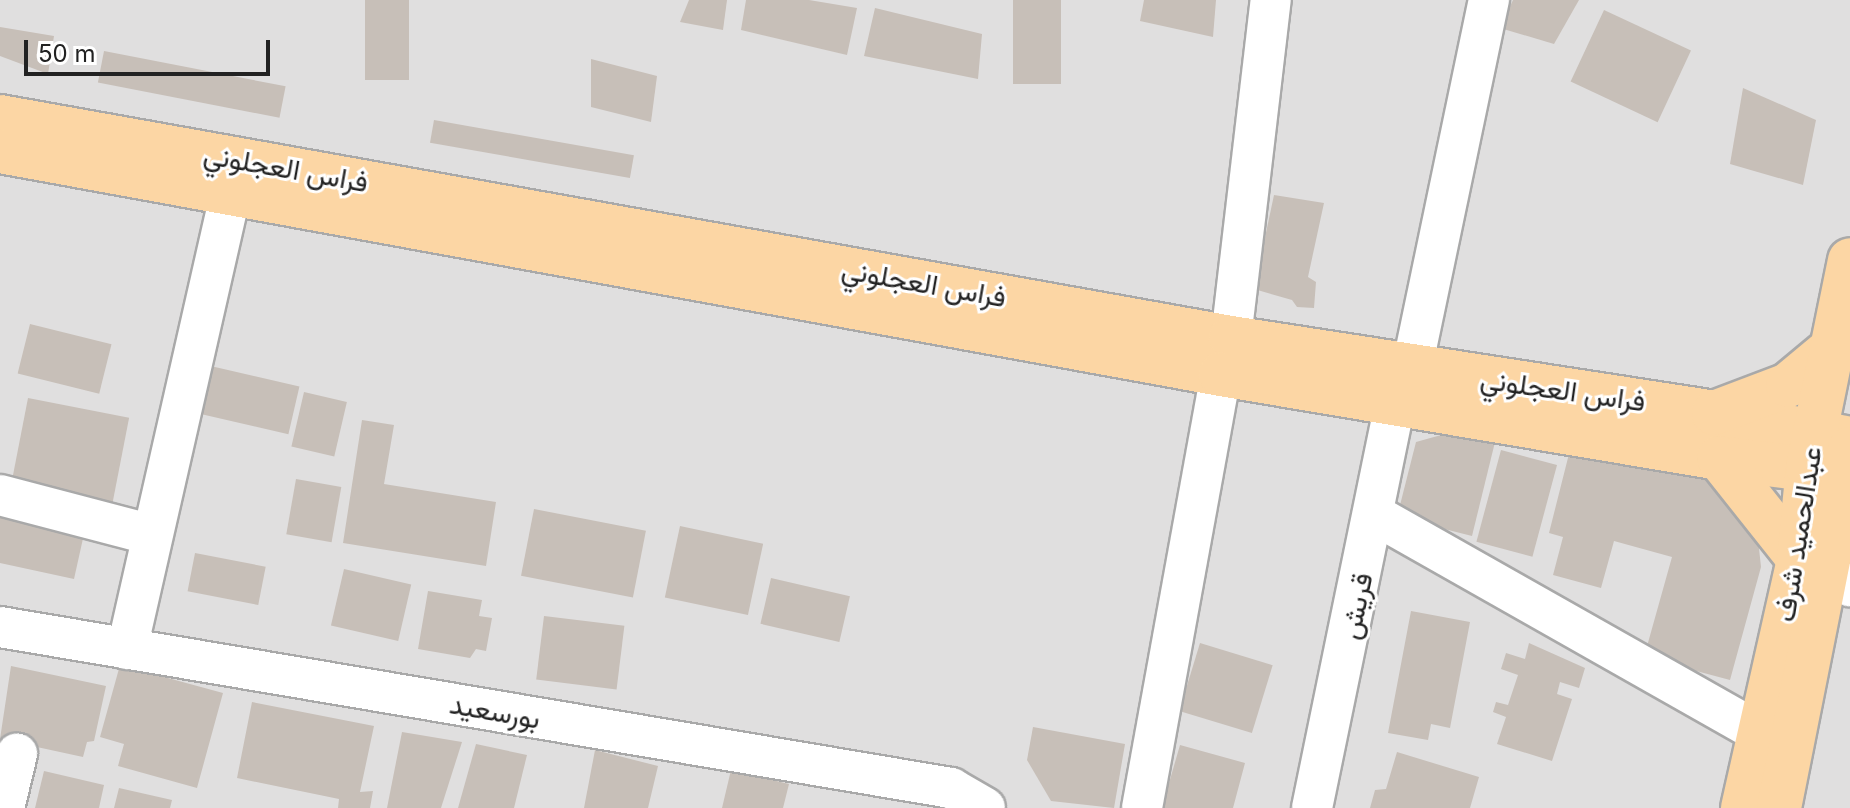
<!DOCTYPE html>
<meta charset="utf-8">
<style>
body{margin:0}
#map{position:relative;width:1850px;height:808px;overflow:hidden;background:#f2efe9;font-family:Inter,Vazirmatn,sans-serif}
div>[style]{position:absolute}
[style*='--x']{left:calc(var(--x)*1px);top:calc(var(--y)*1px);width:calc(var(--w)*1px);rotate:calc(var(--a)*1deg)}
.residential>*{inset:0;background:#e0dfdf;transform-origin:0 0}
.building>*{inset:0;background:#c7bfb8;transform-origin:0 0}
.roads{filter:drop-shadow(2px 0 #a9a9a9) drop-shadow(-2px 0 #a9a9a9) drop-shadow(0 2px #a9a9a9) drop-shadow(0 -2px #a9a9a9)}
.minor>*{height:40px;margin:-20px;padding:0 20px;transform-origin:20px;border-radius:20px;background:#fff}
.primary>*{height:44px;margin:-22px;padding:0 22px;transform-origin:22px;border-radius:22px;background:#fcd6a4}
span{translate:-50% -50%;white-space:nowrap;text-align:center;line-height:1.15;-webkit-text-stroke:6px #fff;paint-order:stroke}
.street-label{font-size:28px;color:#222}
.scale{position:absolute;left:24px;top:40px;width:246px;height:36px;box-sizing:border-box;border:4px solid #222;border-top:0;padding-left:10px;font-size:24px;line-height:28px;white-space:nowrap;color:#222;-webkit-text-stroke:6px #fff;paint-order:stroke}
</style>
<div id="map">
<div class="residential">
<i style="left:0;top:0;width:1850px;height:808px"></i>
</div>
<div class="building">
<i style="left:365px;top:0;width:44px;height:80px"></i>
<i style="clip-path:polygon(689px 0,727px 0,723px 30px,680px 22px)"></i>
<i style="clip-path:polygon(746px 0,809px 0,857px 8px,847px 55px,741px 30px)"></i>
<i style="left:1013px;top:0;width:48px;height:84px"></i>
<i style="clip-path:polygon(1144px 0,1216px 0,1213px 37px,1140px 21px)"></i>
<i style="clip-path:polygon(1513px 0,1579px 0,1554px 44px,1500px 28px)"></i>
<i style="clip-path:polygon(875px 8px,982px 34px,978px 79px,864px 56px)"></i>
<i style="left:1604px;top:10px;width:96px;height:79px;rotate:25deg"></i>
<i style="clip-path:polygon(0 27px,54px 36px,48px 74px,0 56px)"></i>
<i style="left:104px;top:51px;width:185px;height:32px;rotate:11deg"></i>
<i style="clip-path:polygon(591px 59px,657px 76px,651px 122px,591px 107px)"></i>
<i style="clip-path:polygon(1743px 88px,1816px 120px,1803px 185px,1730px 164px)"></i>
<i style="left:434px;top:120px;width:203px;height:23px;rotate:10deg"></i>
<i style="clip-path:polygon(1274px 195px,1324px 203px,1308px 277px,1316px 282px,1314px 308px,1297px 307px,1292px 300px,1254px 289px)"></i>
<i style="left:30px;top:324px;width:84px;height:51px;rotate:14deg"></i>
<i style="left:202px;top:364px;width:100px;height:49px;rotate:13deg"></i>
<i style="left:304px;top:392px;width:44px;height:56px;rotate:13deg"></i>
<i style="left:28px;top:398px;width:103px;height:93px;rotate:11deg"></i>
<i style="clip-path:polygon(362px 420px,394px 425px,384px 484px,496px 502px,486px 566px,343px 543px)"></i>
<i style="clip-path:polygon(1452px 432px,1495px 442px,1472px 536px,1397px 517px,1416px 442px)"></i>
<i style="clip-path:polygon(1573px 438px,1713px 470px,1757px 530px,1761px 567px,1730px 680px,1644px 657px,1672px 557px,1614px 541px,1601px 588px,1553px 575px,1563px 537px,1549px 533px)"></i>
<i style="left:1501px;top:450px;width:58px;height:95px;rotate:15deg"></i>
<i style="left:296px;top:479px;width:46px;height:56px;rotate:10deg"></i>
<i style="left:534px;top:509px;width:114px;height:68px;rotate:11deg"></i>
<i style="clip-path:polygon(0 511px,86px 525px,74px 579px,0 563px)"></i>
<i style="left:680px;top:526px;width:85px;height:73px;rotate:12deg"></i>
<i style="left:195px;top:553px;width:72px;height:39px;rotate:11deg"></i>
<i style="left:344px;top:569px;width:69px;height:58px;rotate:13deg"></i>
<i style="left:771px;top:578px;width:81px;height:47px;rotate:13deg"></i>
<i style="clip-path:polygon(428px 591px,482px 600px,479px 616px,492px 618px,486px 651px,476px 649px,470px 658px,418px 649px)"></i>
<i style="clip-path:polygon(1411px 611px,1470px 622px,1450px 728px,1431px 724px,1428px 740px,1388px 733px)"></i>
<i style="left:544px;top:616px;width:81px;height:64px;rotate:7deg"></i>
<i style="left:1200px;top:643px;width:76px;height:71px;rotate:17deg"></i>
<i style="clip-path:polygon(1529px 643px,1585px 668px,1579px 688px,1560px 682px,1557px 694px,1572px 699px,1552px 761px,1497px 744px,1506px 717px,1493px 712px,1496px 702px,1508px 705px,1518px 675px,1501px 669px,1506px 653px,1525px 659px)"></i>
<i style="clip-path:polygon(120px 665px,223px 693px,197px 788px,118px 766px,124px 744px,100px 737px)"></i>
<i style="clip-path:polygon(11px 666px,106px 686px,94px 741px,87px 742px,83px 757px,0 739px)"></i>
<i style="clip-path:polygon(252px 702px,374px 726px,360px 792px,373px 791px,370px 808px,338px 808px,339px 799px,237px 778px)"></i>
<i style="clip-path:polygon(1033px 727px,1125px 744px,1114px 808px,1051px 801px,1027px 760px)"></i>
<i style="clip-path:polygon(402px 732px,462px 742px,441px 808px,387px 808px)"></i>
<i style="clip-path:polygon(476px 744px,527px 755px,514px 808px,458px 808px)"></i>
<i style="clip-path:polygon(1180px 745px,1245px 763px,1233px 808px,1155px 808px,1161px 788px,1167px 790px)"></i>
<i style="clip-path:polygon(595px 750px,658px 766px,648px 808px,584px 808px)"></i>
<i style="clip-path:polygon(1397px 752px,1479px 777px,1470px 808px,1370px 808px,1375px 790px,1386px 789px)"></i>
<i style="clip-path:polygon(731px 770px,789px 784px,783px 808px,722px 808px)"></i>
<i style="clip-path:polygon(44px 771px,104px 785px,99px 808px,35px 808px)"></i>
<i style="clip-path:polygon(119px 788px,172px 800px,170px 808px,114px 808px)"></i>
</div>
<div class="roads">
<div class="minor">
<i style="--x:1231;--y:338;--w:340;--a:-83.3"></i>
<i style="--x:1412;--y:368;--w:376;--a:-78.2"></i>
<i style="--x:0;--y:495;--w:154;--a:14.7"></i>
<i style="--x:1375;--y:515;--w:441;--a:29.5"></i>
<i style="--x:1828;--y:575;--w:25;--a:27"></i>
<i style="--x:0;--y:627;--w:965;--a:9.61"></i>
<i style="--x:951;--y:788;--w:39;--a:30"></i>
<i style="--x:127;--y:649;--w:471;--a:-77.2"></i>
<i style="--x:4;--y:808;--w:56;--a:-76.5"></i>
<i style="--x:1142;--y:808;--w:441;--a:-79.7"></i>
<i style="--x:1312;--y:808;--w:413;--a:-78.4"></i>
</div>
<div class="primary">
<i style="--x:0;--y:117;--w:1251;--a:10.18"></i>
<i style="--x:1231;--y:338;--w:489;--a:8.8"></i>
<i style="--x:1714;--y:413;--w:138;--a:10.8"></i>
<i style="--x:0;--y:151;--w:1241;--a:10.35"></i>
<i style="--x:1221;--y:374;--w:505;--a:9.57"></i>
<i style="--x:1719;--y:458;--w:128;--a:7.2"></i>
<i style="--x:1714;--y:413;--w:79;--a:-20.7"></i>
<i style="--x:1788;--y:385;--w:56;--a:-39.9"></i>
<i style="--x:1719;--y:458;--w:129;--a:51.6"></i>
<i style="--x:1743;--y:808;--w:255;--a:-77.3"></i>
<i style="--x:1799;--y:559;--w:92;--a:-84.4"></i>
<i style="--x:1808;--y:467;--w:211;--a:-78.5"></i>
<i style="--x:1779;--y:808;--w:366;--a:-78.8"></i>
</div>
</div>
<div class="street-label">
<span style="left:286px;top:168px;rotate:10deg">فراس العجلوني</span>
<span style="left:924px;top:283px;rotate:10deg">فراس العجلوني</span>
<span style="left:1563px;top:390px;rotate:8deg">فراس العجلوني</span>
<span style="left:1798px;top:534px;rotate:-81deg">عبدالحميد شرف</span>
<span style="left:1356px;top:606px;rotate:-78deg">قريش</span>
<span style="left:495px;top:711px;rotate:10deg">بورسعيد</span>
</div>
<div class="scale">50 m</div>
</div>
